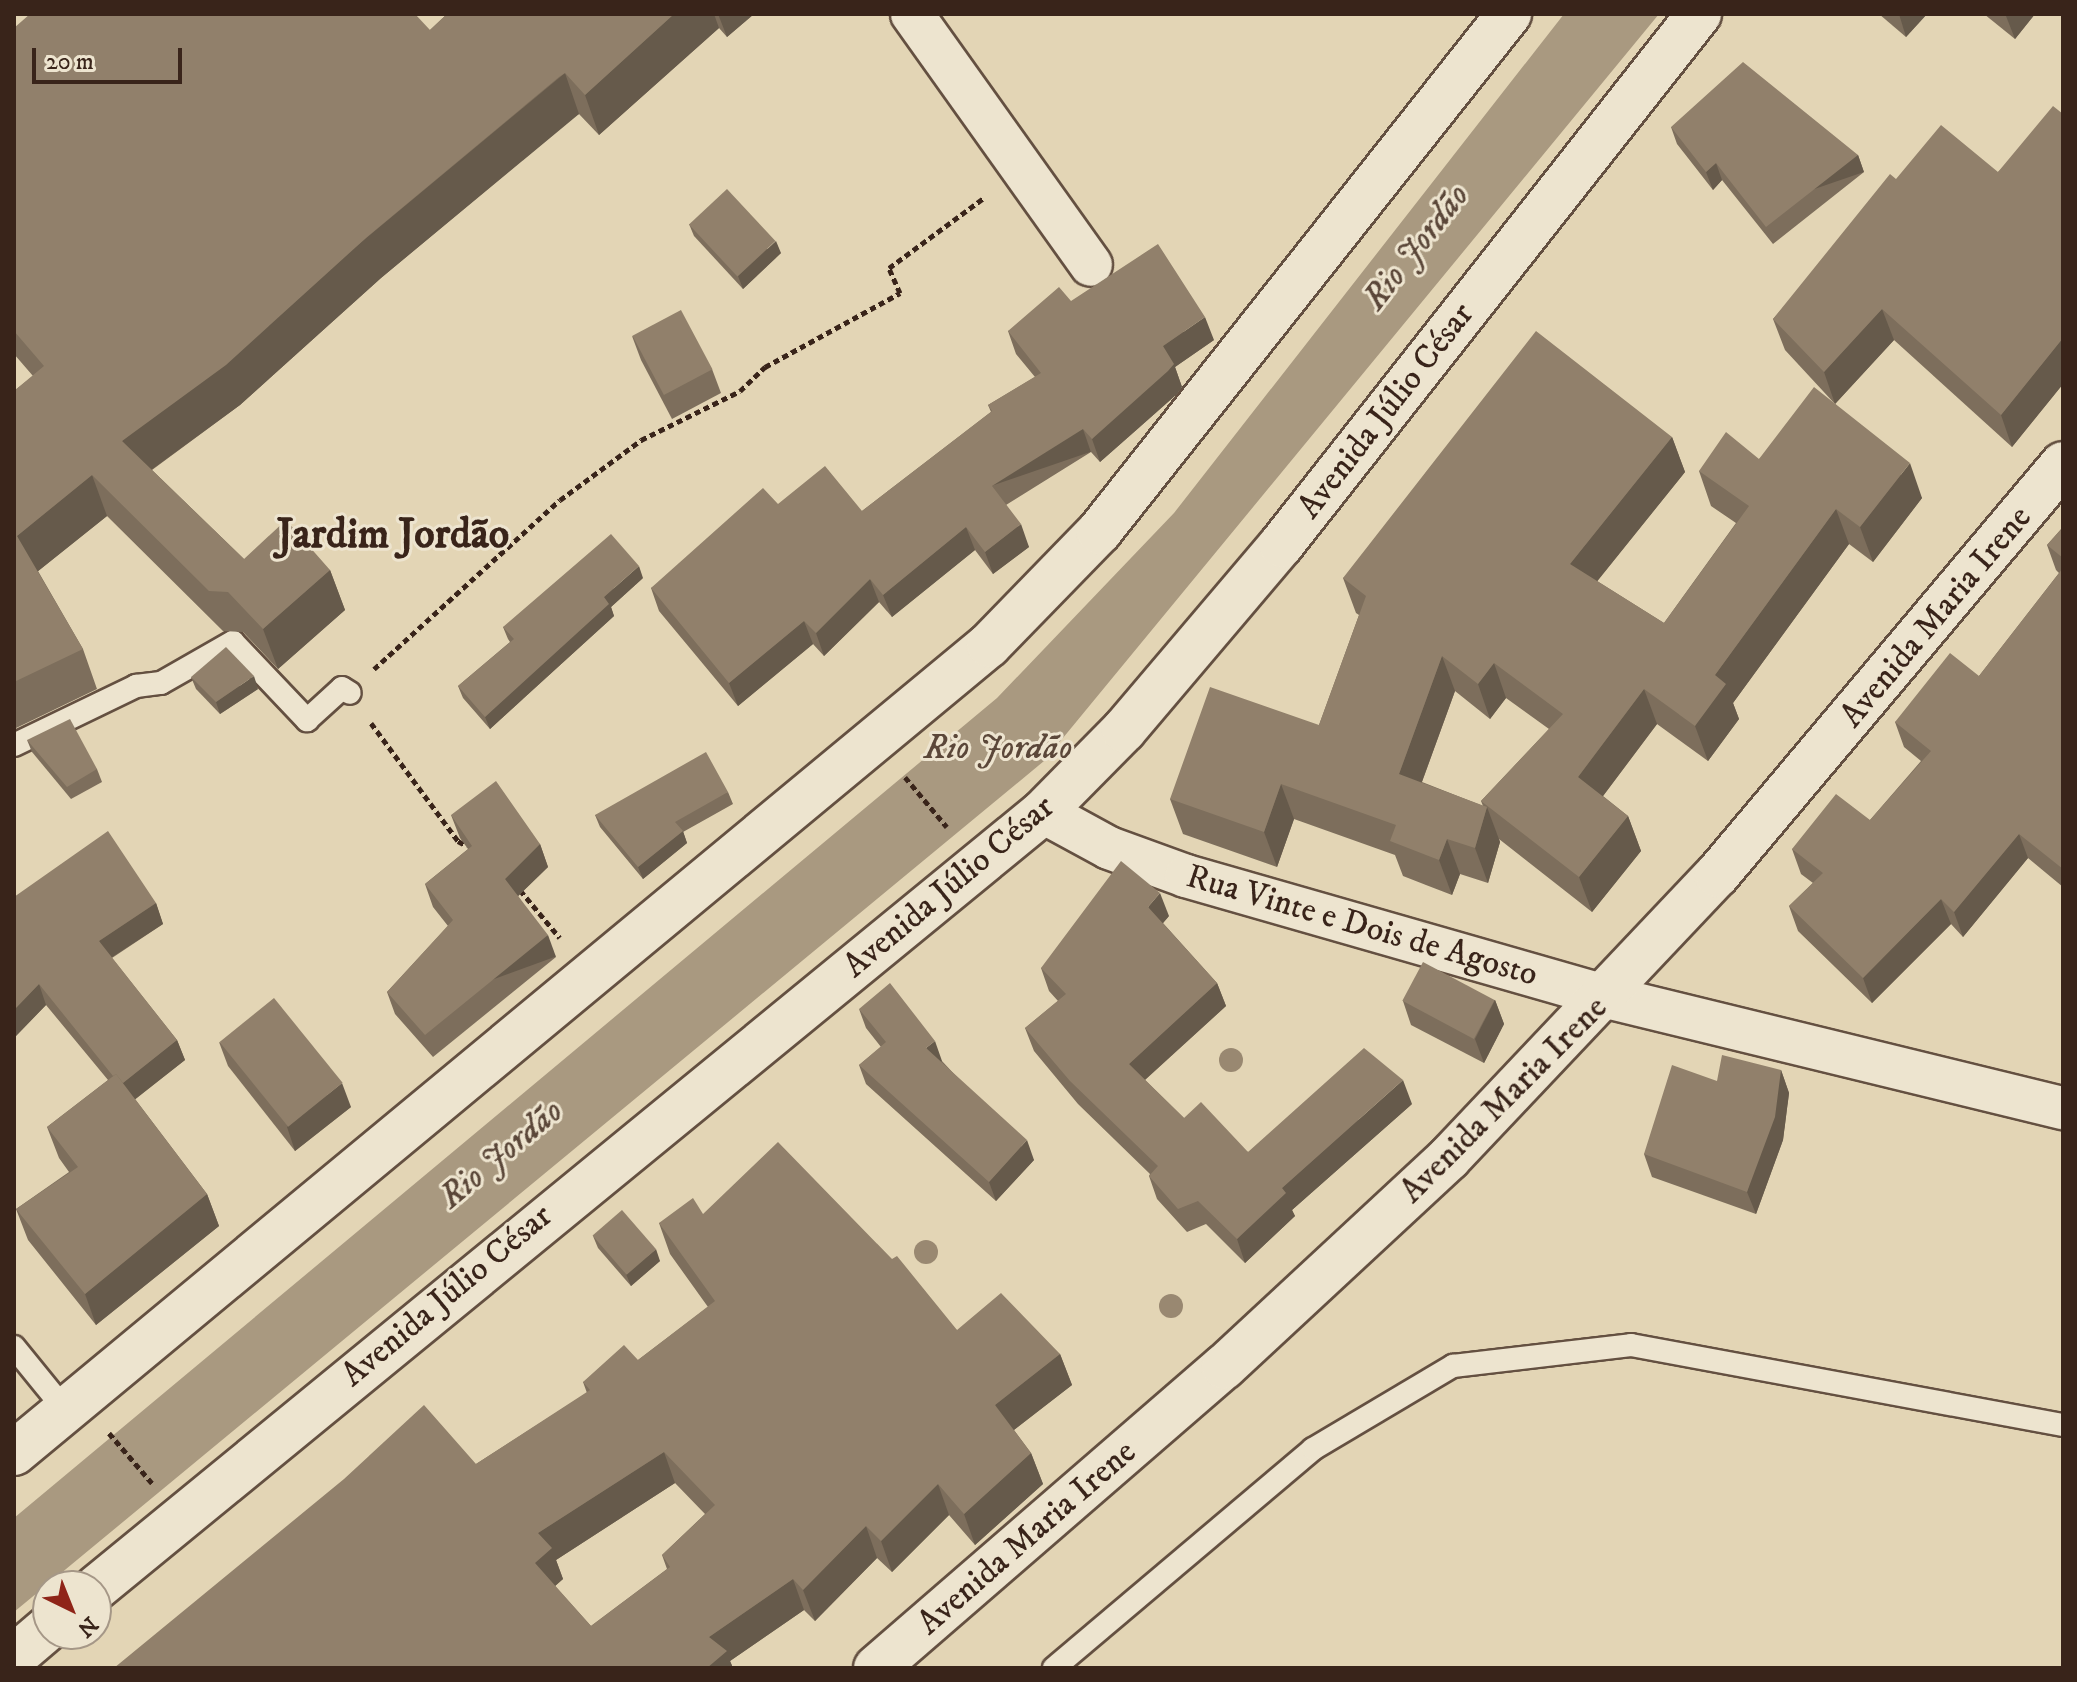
<!DOCTYPE html>
<meta charset="utf-8">
<style>
body{margin:0}
#map{position:relative;width:2077px;height:1682px;overflow:hidden;background:#e3d5b5;font-family:"IM FELL DW Pica",serif}
div>[style]{position:absolute}
[style*='--x']{left:calc(var(--x)*1px);top:calc(var(--y)*1px);width:calc(var(--w)*1px);rotate:calc(var(--a)*1deg)}
.water>*{inset:0;background:#a99980}
.path>*{height:5px;margin-top:-2.5px;transform-origin:0;background:repeating-linear-gradient(90deg,#39241a 0 6px,transparent 0 10px)}
.roads{filter:drop-shadow(2px 0 #645041) drop-shadow(-2px 0 #645041) drop-shadow(0 2px #645041) drop-shadow(0 -2px #645041)}
.lane>*{height:22px;margin:-11px;padding:0 11px;transform-origin:11px;border-radius:11px;background:#ede4cf}
.street>*{height:42px;margin:-21px;padding:0 21px;transform-origin:21px;border-radius:21px;background:#ede4cf}
.secondary>*{height:44px;margin:-22px;padding:0 22px;transform-origin:22px;border-radius:22px;background:#ede4cf}
.trees>*{width:24px;height:24px;margin:-12px;border-radius:50%;background:#998871}
.wall>*{inset:0;background:#7d6e5c}
.shaded-wall>*{inset:0;background:#665a4b;transform-origin:0 0}
.building>*{inset:0;background:#91806b;transform-origin:0 0}
span{translate:-50% -50%;white-space:nowrap;text-align:center;line-height:1.15;-webkit-text-stroke:6px #ede4cf;paint-order:stroke}
.street-label{font-size:34px;color:#39241a}
.water-label{font-size:36px;color:#5b4739;font-style:italic}
.district-label{font-size:42px;color:#39241a;font-weight:700}
.frame{position:absolute;inset:0;border:16px solid #39241a;pointer-events:none}
.north{position:absolute;left:32px;top:1570px;width:80px;height:80px;box-sizing:border-box;background:#ede4cf;border:2px solid #a59787;border-radius:50%;rotate:137deg;font-size:22px;font-weight:700;line-height:32px;text-align:center;color:#39241a}
.north::after{content:'';display:block;margin:auto;width:28px;height:36px;background:#8f2418;clip-path:polygon(50% 0,100% 100%,50% 72%,0 100%)}
.scale{position:absolute;left:32px;top:48px;width:150px;height:36px;box-sizing:border-box;border:4px solid #39241a;border-top:0;padding-left:10px;font-size:24px;line-height:28px;white-space:nowrap;color:#39241a;-webkit-text-stroke:6px #ede4cf;paint-order:stroke}
</style>
<div id="map">
<div class="water">
<i style="clip-path:polygon(1564px 14px,1659px 14px,1044px 761px,14px 1612px,14px 1518px,997px 698px,1174px 513px)"></i>
</div>
<div class="path">
<i style="--x:374;--y:669;--w:251;--a:-42.3"></i>
<i style="--x:560;--y:500;--w:101;--a:-36.5"></i>
<i style="--x:641;--y:440;--w:110;--a:-26.3"></i>
<i style="--x:740;--y:391;--w:35;--a:-44"></i>
<i style="--x:765;--y:367;--w:154;--a:-28.7"></i>
<i style="--x:900;--y:293;--w:27;--a:-114"></i>
<i style="--x:889;--y:268;--w:119;--a:-36.5"></i>
<i style="--x:371;--y:723;--w:147;--a:53.6"></i>
<i style="--x:458;--y:841;--w:10;--a:29"></i>
<i style="--x:905;--y:777;--w:65;--a:50"></i>
<i style="--x:520;--y:890;--w:62;--a:50.2"></i>
<i style="--x:109;--y:1433;--w:66;--a:49.3"></i>
</div>
<div class="roads">
<div class="lane">
<i style="--x:14;--y:745;--w:136;--a:-25.8"></i>
<i style="--x:136;--y:686;--w:25;--a:-7"></i>
<i style="--x:161;--y:683;--w:83;--a:-29.7"></i>
<i style="--x:233;--y:642;--w:108;--a:46.5"></i>
<i style="--x:307;--y:720;--w:47;--a:-42.4"></i>
<i style="--x:342;--y:688;--w:9;--a:32"></i>
<i style="--x:14;--y:1347;--w:82;--a:50.9"></i>
<i style="--x:1054;--y:1668;--w:339;--a:-40.2"></i>
<i style="--x:1313;--y:1449;--w:163;--a:-30.7"></i>
<i style="--x:1453;--y:1366;--w:179;--a:-6.7"></i>
<i style="--x:1631;--y:1345;--w:439;--a:10.5"></i>
</div>
<div class="street">
<i style="--x:912;--y:14;--w:308;--a:54.5"></i>
<i style="--x:1043;--y:812;--w:75;--a:28.6"></i>
<i style="--x:1109;--y:848;--w:82;--a:20"></i>
<i style="--x:1186;--y:876;--w:438;--a:16"></i>
<i style="--x:1607;--y:997;--w:469;--a:13.7"></i>
</div>
<div class="secondary">
<i style="--x:14;--y:1453;--w:1266;--a:-39.65"></i>
<i style="--x:989;--y:645;--w:158;--a:-45.8"></i>
<i style="--x:1099;--y:532;--w:661;--a:-51.64"></i>
<i style="--x:96;--y:1588;--w:1224;--a:-39.33"></i>
<i style="--x:1043;--y:812;--w:115;--a:-45.4"></i>
<i style="--x:1124;--y:730;--w:243;--a:-49.7"></i>
<i style="--x:1281;--y:545;--w:676;--a:-51.79"></i>
<i style="--x:14;--y:1657;--w:45;--a:-40.5"></i>
<i style="--x:876;--y:1668;--w:460;--a:-40.9"></i>
<i style="--x:1224;--y:1367;--w:307;--a:-42.9"></i>
<i style="--x:1449;--y:1158;--w:390;--a:-46.6"></i>
<i style="--x:1717;--y:875;--w:537;--a:-49.91"></i>
</div>
</div>
<div class="trees">
<i style="left:1231px;top:1060px"></i>
<i style="left:926px;top:1252px"></i>
<i style="left:1171px;top:1306px"></i>
</div>
<div class="wall">
<i style="clip-path:polygon(447px 14px,754px 14px,727px 37px,719px 28px,599px 135px,579px 114px,574px 117px,381px 278px,240px 405px,152px 470px,244px 559px,330px 570px,345px 610px,278px 669px,243px 632px,223px 631px,107px 516px,38px 571px,83px 649px,97px 689px,14px 729px,14px 391px,33px 376px,14px 354px,14px 28px,430px 30px)"></i>
<i style="clip-path:polygon(1879px 14px,1927px 14px,1906px 37px)"></i>
<i style="clip-path:polygon(1984px 14px,2035px 14px,2015px 39px)"></i>
<i style="clip-path:polygon(evenodd,2063px 114px,2063px 384px,2012px 447px,1894px 340px,1835px 404px,1922px 498px,1873px 562px,1849px 544px,1733px 703px,1739px 719px,1708px 761px,1657px 724px,1603px 796px,1628px 816px,1641px 851px,1592px 912px,1499px 839px,1500px 842px,1488px 883px,1460px 874px,1452px 895px,1403px 876px,1395px 855px,1294px 819px,1277px 867px,1183px 834px,1170px 799px,1319px 725px,1359px 615px,1356px 613px,1343px 578px,1672px 437px,1685px 472px,1597px 581px,1664px 623px,1736px 523px,1711px 506px,1699px 471px,1759px 459px,1835px 404px,1785px 350px,1773px 319px,1896px 179px,1998px 172px,2063px 114px,1455px 691px,1490px 719px,1506px 698px,1549px 729px,1481px 801px,1483px 806px,1422px 782px,1455px 691px)"></i>
<i style="clip-path:polygon(1671px 127px,1858px 155px,1864px 172px,1773px 244px,1722px 180px,1713px 190px,1677px 144px)"></i>
<i style="clip-path:polygon(689px 224px,781px 253px,743px 289px,694px 236px)"></i>
<i style="clip-path:polygon(1071px 301px,1214px 340px,1175px 367px,1182px 387px,1177px 394px,1100px 462px,1091px 452px,1006px 505px,1029px 547px,993px 574px,975px 550px,892px 617px,879px 602px,824px 656px,813px 644px,738px 706px,659px 611px,651px 588px,778px 504px,862px 511px,991px 412px,988px 405px,1035px 377px,1016px 354px,1008px 331px)"></i>
<i style="clip-path:polygon(632px 336px,712px 369px,721px 393px,672px 419px,641px 360px)"></i>
<i style="clip-path:polygon(2063px 527px,2063px 887px,2028px 858px,1963px 937px,1951px 924px,1872px 1003px,1798px 931px,1789px 906px,1813px 883px,1801px 874px,1792px 849px,1870px 820px,1921px 761px,1904px 747px,1895px 722px,1979px 676px,2059px 573px,2056px 570px,2047px 545px)"></i>
<i style="clip-path:polygon(643px 578px,611px 607px,614px 616px,490px 729px,463px 698px,458px 686px,510px 642px,508px 639px,503px 627px)"></i>
<i style="clip-path:polygon(191px 677px,258px 689px,220px 714px,196px 689px)"></i>
<i style="clip-path:polygon(27px 740px,97px 769px,102px 782px,71px 799px,32px 752px)"></i>
<i style="clip-path:polygon(728px 792px,733px 804px,683px 832px,687px 843px,643px 879px,600px 827px,595px 815px)"></i>
<i style="clip-path:polygon(451px 815px,540px 844px,548px 867px,518px 896px,556px 957px,433px 1057px,395px 1014px,387px 992px,448px 926px,433px 907px,425px 884px,468px 849px,460px 838px)"></i>
<i style="clip-path:polygon(14px 897px,156px 903px,163px 924px,112px 958px,177px 1040px,185px 1060px,135px 1099px,207px 1194px,219px 1226px,96px 1325px,28px 1240px,16px 1209px,69px 1172px,59px 1158px,47px 1127px,108px 1080px,46px 1005px,14px 1038px)"></i>
<i style="clip-path:polygon(1169px 916px,1163px 923px,1217px 983px,1226px 1006px,1145px 1080px,1184px 1118px,1248px 1152px,1412px 1104px,1292px 1210px,1295px 1216px,1245px 1263px,1206px 1224px,1187px 1232px,1157px 1199px,1149px 1176px,1150px 1174px,1078px 1104px,1034px 1051px,1025px 1028px,1058px 1001px,1049px 991px,1041px 968px)"></i>
<i style="clip-path:polygon(1495px 1000px,1504px 1024px,1484px 1063px,1411px 1025px,1403px 1001px)"></i>
<i style="clip-path:polygon(859px 1009px,942px 1061px,1034px 1160px,996px 1201px,866px 1084px,859px 1065px,881px 1047px,866px 1028px)"></i>
<i style="clip-path:polygon(219px 1042px,351px 1107px,295px 1151px,228px 1066px)"></i>
<i style="clip-path:polygon(1781px 1070px,1789px 1093px,1783px 1140px,1756px 1214px,1652px 1177px,1644px 1154px,1717px 1081px)"></i>
<i style="clip-path:polygon(evenodd,703px 1214px,957px 1330px,1060px 1354px,1072px 1385px,1014px 1430px,1031px 1453px,1043px 1484px,975px 1545px,949px 1515px,892px 1572px,877px 1558px,815px 1621px,804px 1610px,730px 1661px,733px 1668px,114px 1668px,476px 1464px,587px 1393px,583px 1382px,638px 1360px,708px 1307px,670px 1254px,659px 1223px,703px 1214px,675px 1483px,705px 1514px,662px 1555px,667px 1569px,591px 1626px,555px 1586px,563px 1579px,556px 1560px,675px 1483px)"></i>
<i style="clip-path:polygon(593px 1236px,660px 1261px,631px 1286px,598px 1248px)"></i>
</div>
<div class="shaded-wall">
<i style="clip-path:polygon(674px 14px,714px 14px,719px 28px,599px 135px,585px 95px)"></i>
<i style="clip-path:polygon(718px 14px,754px 14px,727px 37px)"></i>
<i style="clip-path:polygon(1899px 14px,1927px 14px,1906px 37px)"></i>
<i style="clip-path:polygon(2008px 14px,2035px 14px,2015px 39px,2006px 16px)"></i>
<i style="clip-path:polygon(565px 73px,579px 114px,381px 278px,240px 405px,136px 481px,122px 441px)"></i>
<i style="left:1858px;top:155px;width:18px;height:117px;rotate:71deg"></i>
<i style="clip-path:polygon(1716px 163px,1722px 180px,1713px 190px,1706px 172px)"></i>
<i style="clip-path:polygon(776px 241px,781px 253px,743px 289px,738px 276px)"></i>
<i style="clip-path:polygon(1882px 309px,1894px 340px,1835px 404px,1824px 372px)"></i>
<i style="clip-path:polygon(1205px 317px,1214px 340px,1175px 367px,1182px 387px,1177px 394px,1100px 462px,1092px 439px,1163px 346px)"></i>
<i style="clip-path:polygon(2063px 338px,2063px 384px,2012px 447px,2001px 415px)"></i>
<i style="left:1083px;top:429px;width:24px;height:107px;rotate:71deg"></i>
<i style="clip-path:polygon(1672px 437px,1685px 472px,1583px 599px,1570px 564px)"></i>
<i style="clip-path:polygon(1910px 463px,1922px 498px,1873px 562px,1860px 527px)"></i>
<i style="clip-path:polygon(92px 475px,107px 516px,32px 576px,17px 536px)"></i>
<i style="clip-path:polygon(1836px 509px,1849px 544px,1733px 703px,1739px 719px,1708px 761px,1695px 726px,1715px 675px)"></i>
<i style="clip-path:polygon(1021px 524px,1029px 547px,993px 574px,985px 552px)"></i>
<i style="clip-path:polygon(966px 527px,975px 550px,892px 617px,883px 595px)"></i>
<i style="clip-path:polygon(639px 566px,643px 578px,611px 607px,614px 616px,490px 729px,485px 717px,604px 597px)"></i>
<i style="clip-path:polygon(330px 570px,345px 610px,278px 669px,263px 629px)"></i>
<i style="clip-path:polygon(870px 579px,879px 602px,824px 656px,816px 633px)"></i>
<i style="clip-path:polygon(804px 621px,813px 644px,738px 706px,729px 683px)"></i>
<i style="clip-path:polygon(1442px 656px,1455px 691px,1412px 809px,1399px 774px)"></i>
<i style="clip-path:polygon(1494px 663px,1506px 698px,1490px 719px,1478px 684px)"></i>
<i style="clip-path:polygon(254px 676px,258px 689px,220px 714px,216px 702px)"></i>
<i style="clip-path:polygon(1644px 689px,1657px 724px,1591px 812px,1578px 777px)"></i>
<i style="clip-path:polygon(1281px 784px,1294px 819px,1277px 867px,1264px 832px)"></i>
<i style="clip-path:polygon(1487px 807px,1500px 842px,1488px 883px,1475px 848px)"></i>
<i style="clip-path:polygon(1628px 816px,1641px 851px,1592px 912px,1579px 877px)"></i>
<i style="clip-path:polygon(683px 831px,687px 843px,643px 879px,638px 867px)"></i>
<i style="clip-path:polygon(2019px 834px,2028px 858px,1963px 937px,1954px 912px)"></i>
<i style="clip-path:polygon(1447px 839px,1460px 874px,1452px 895px,1439px 860px)"></i>
<i style="clip-path:polygon(540px 844px,548px 867px,513px 901px,505px 879px)"></i>
<i style="clip-path:polygon(1160px 893px,1169px 916px,1157px 930px,1148px 907px)"></i>
<i style="clip-path:polygon(1941px 899px,1951px 924px,1872px 1003px,1863px 978px)"></i>
<i style="clip-path:polygon(156px 903px,163px 924px,106px 961px,99px 941px)"></i>
<i style="left:548px;top:935px;width:23px;height:159px;rotate:70deg"></i>
<i style="clip-path:polygon(1217px 983px,1226px 1006px,1137px 1087px,1129px 1064px)"></i>
<i style="clip-path:polygon(39px 984px,46px 1005px,14px 1038px,14px 1010px)"></i>
<i style="clip-path:polygon(1495px 1000px,1504px 1024px,1484px 1063px,1475px 1039px)"></i>
<i style="clip-path:polygon(177px 1040px,185px 1060px,128px 1105px,120px 1085px)"></i>
<i style="clip-path:polygon(935px 1041px,942px 1061px,933px 1067px,926px 1048px)"></i>
<i style="clip-path:polygon(1781px 1070px,1789px 1093px,1783px 1140px,1756px 1214px,1747px 1192px)"></i>
<i style="clip-path:polygon(1403px 1080px,1412px 1104px,1292px 1210px,1295px 1216px,1245px 1263px,1237px 1239px,1282px 1188px)"></i>
<i style="clip-path:polygon(342px 1083px,351px 1107px,295px 1151px,287px 1127px)"></i>
<i style="clip-path:polygon(1027px 1140px,1034px 1160px,996px 1201px,989px 1182px)"></i>
<i style="clip-path:polygon(207px 1194px,219px 1226px,96px 1325px,85px 1294px)"></i>
<i style="clip-path:polygon(656px 1249px,660px 1261px,631px 1286px,626px 1274px)"></i>
<i style="clip-path:polygon(1060px 1354px,1072px 1385px,1006px 1436px,995px 1405px)"></i>
<i style="clip-path:polygon(664px 1452px,675px 1483px,556px 1560px,563px 1579px,546px 1594px,535px 1563px,538px 1533px)"></i>
<i style="clip-path:polygon(1031px 1453px,1043px 1484px,975px 1545px,964px 1514px)"></i>
<i style="clip-path:polygon(938px 1484px,949px 1515px,892px 1572px,881px 1541px)"></i>
<i style="clip-path:polygon(866px 1526px,877px 1558px,815px 1621px,803px 1590px)"></i>
<i style="clip-path:polygon(793px 1579px,804px 1610px,730px 1661px,733px 1668px,708px 1668px,709px 1637px)"></i>
</div>
<div class="building">
<i style="clip-path:polygon(30px 14px,415px 14px,430px 30px,447px 14px,674px 14px,585px 95px,565px 73px,559px 77px,367px 237px,226px 365px,122px 441px,244px 559px,286px 520px,330px 570px,263px 629px,228px 592px,209px 591px,92px 475px,17px 536px,83px 649px,14px 682px,14px 391px,44px 366px,14px 331px,14px 28px)"></i>
<i style="clip-path:polygon(1743px 62px,1858px 155px,1766px 227px,1716px 163px,1706px 172px,1671px 127px)"></i>
<i style="clip-path:polygon(2053px 106px,2063px 114px,2063px 338px,2001px 415px,1882px 309px,1824px 372px,1773px 319px,1890px 174px,1896px 179px,1941px 125px,1998px 172px)"></i>
<i style="left:727px;top:189px;width:71px;height:52px;rotate:47deg"></i>
<i style="clip-path:polygon(1158px 244px,1205px 317px,1163px 346px,1174px 364px,1168px 371px,1092px 439px,1083px 429px,992px 486px,1021px 524px,985px 552px,966px 527px,883px 595px,870px 579px,816px 633px,804px 621px,729px 683px,651px 588px,763px 488px,778px 504px,825px 466px,862px 511px,992px 411px,988px 405px,1041px 373px,1008px 331px,1059px 287px,1071px 301px)"></i>
<i style="left:681px;top:310px;width:67px;height:55px;rotate:62deg"></i>
<i style="clip-path:polygon(1536px 331px,1672px 437px,1570px 564px,1664px 623px,1749px 506px,1699px 471px,1726px 432px,1759px 459px,1814px 387px,1910px 463px,1860px 527px,1836px 509px,1715px 675px,1726px 684px,1695px 726px,1644px 689px,1578px 777px,1628px 816px,1579px 877px,1481px 801px,1563px 714px,1494px 663px,1478px 684px,1442px 656px,1399px 774px,1487px 807px,1475px 848px,1447px 839px,1439px 860px,1390px 841px,1396px 825px,1281px 784px,1264px 832px,1170px 799px,1210px 687px,1319px 725px,1366px 596px,1343px 578px)"></i>
<i style="clip-path:polygon(2063px 527px,2063px 558px,2047px 545px)"></i>
<i style="clip-path:polygon(611px 534px,639px 566px,604px 597px,609px 604px,485px 717px,458px 686px,514px 639px,503px 627px)"></i>
<i style="clip-path:polygon(2063px 568px,2063px 869px,2019px 834px,1954px 912px,1941px 899px,1863px 978px,1789px 906px,1823px 873px,1792px 849px,1836px 794px,1870px 820px,1931px 751px,1895px 722px,1950px 653px,1979px 676px)"></i>
<i style="clip-path:polygon(226px 647px,254px 676px,216px 702px,191px 677px)"></i>
<i style="clip-path:polygon(70px 719px,97px 769px,67px 787px,27px 740px)"></i>
<i style="clip-path:polygon(706px 752px,728px 792px,675px 822px,683px 831px,638px 867px,595px 815px)"></i>
<i style="clip-path:polygon(496px 781px,540px 844px,505px 879px,548px 935px,425px 1035px,387px 992px,453px 920px,425px 884px,472px 846px,451px 815px)"></i>
<i style="clip-path:polygon(108px 831px,156px 903px,99px 941px,177px 1040px,123px 1083px,116px 1074px,113px 1076px,39px 984px,14px 1010px,14px 897px)"></i>
<i style="clip-path:polygon(1121px 861px,1160px 893px,1148px 907px,1217px 983px,1129px 1064px,1184px 1118px,1201px 1102px,1248px 1152px,1364px 1048px,1403px 1080px,1282px 1188px,1286px 1193px,1237px 1239px,1198px 1201px,1178px 1209px,1149px 1176px,1158px 1166px,1070px 1081px,1025px 1028px,1066px 994px,1041px 968px)"></i>
<i style="left:1423px;top:962px;width:81px;height:44px;rotate:28deg"></i>
<i style="clip-path:polygon(890px 983px,935px 1041px,926px 1048px,1027px 1140px,989px 1182px,859px 1065px,886px 1042px,859px 1009px)"></i>
<i style="left:274px;top:998px;width:109px;height:70px;rotate:51deg"></i>
<i style="clip-path:polygon(1722px 1055px,1781px 1070px,1775px 1117px,1747px 1192px,1644px 1154px,1672px 1065px,1717px 1081px)"></i>
<i style="clip-path:polygon(116px 1074px,207px 1194px,85px 1294px,16px 1209px,78px 1167px,47px 1127px)"></i>
<i style="clip-path:polygon(evenodd,778px 1142px,892px 1259px,897px 1256px,957px 1330px,1001px 1293px,1060px 1354px,995px 1405px,1031px 1453px,964px 1514px,938px 1484px,881px 1541px,866px 1526px,803px 1590px,793px 1579px,709px 1637px,727px 1651px,707px 1668px,114px 1668px,344px 1479px,424px 1405px,476px 1464px,590px 1390px,583px 1382px,624px 1345px,638px 1360px,715px 1301px,659px 1223px,693px 1198px,703px 1214px,778px 1142px,664px 1452px,715px 1505px,662px 1555px,670px 1567px,591px 1626px,535px 1563px,552px 1548px,538px 1533px,664px 1452px)"></i>
<i style="left:622px;top:1210px;width:52px;height:39px;rotate:49deg"></i>
</div>
<div class="street-label">
<span style="left:1386px;top:411px;rotate:-52deg">Avenida Júlio César</span>
<span style="left:1936px;top:617px;rotate:-50deg">Avenida Maria Irene</span>
<span style="left:949px;top:887px;rotate:-40deg">Avenida Júlio César</span>
<span style="left:1362px;top:926px;rotate:16deg">Rua Vinte e Dois de Agosto</span>
<span style="left:1504px;top:1100px;rotate:-45deg">Avenida Maria Irene</span>
<span style="left:447px;top:1296px;rotate:-40deg">Avenida Júlio César</span>
<span style="left:1027px;top:1538px;rotate:-41deg">Avenida Maria Irene</span>
</div>
<div class="water-label">
<span style="left:1416px;top:247px;rotate:-52deg">Rio Jordão</span>
<span style="left:998px;top:748px">Rio Jordão</span>
<span style="left:501px;top:1154px;rotate:-40deg">Rio Jordão</span>
</div>
<div class="district-label">
<span style="left:393px;top:535px">Jardim Jordão</span>
</div>
<div class="frame"></div>
<div class="north">N</div>
<div class="scale">20 m</div>
</div>
